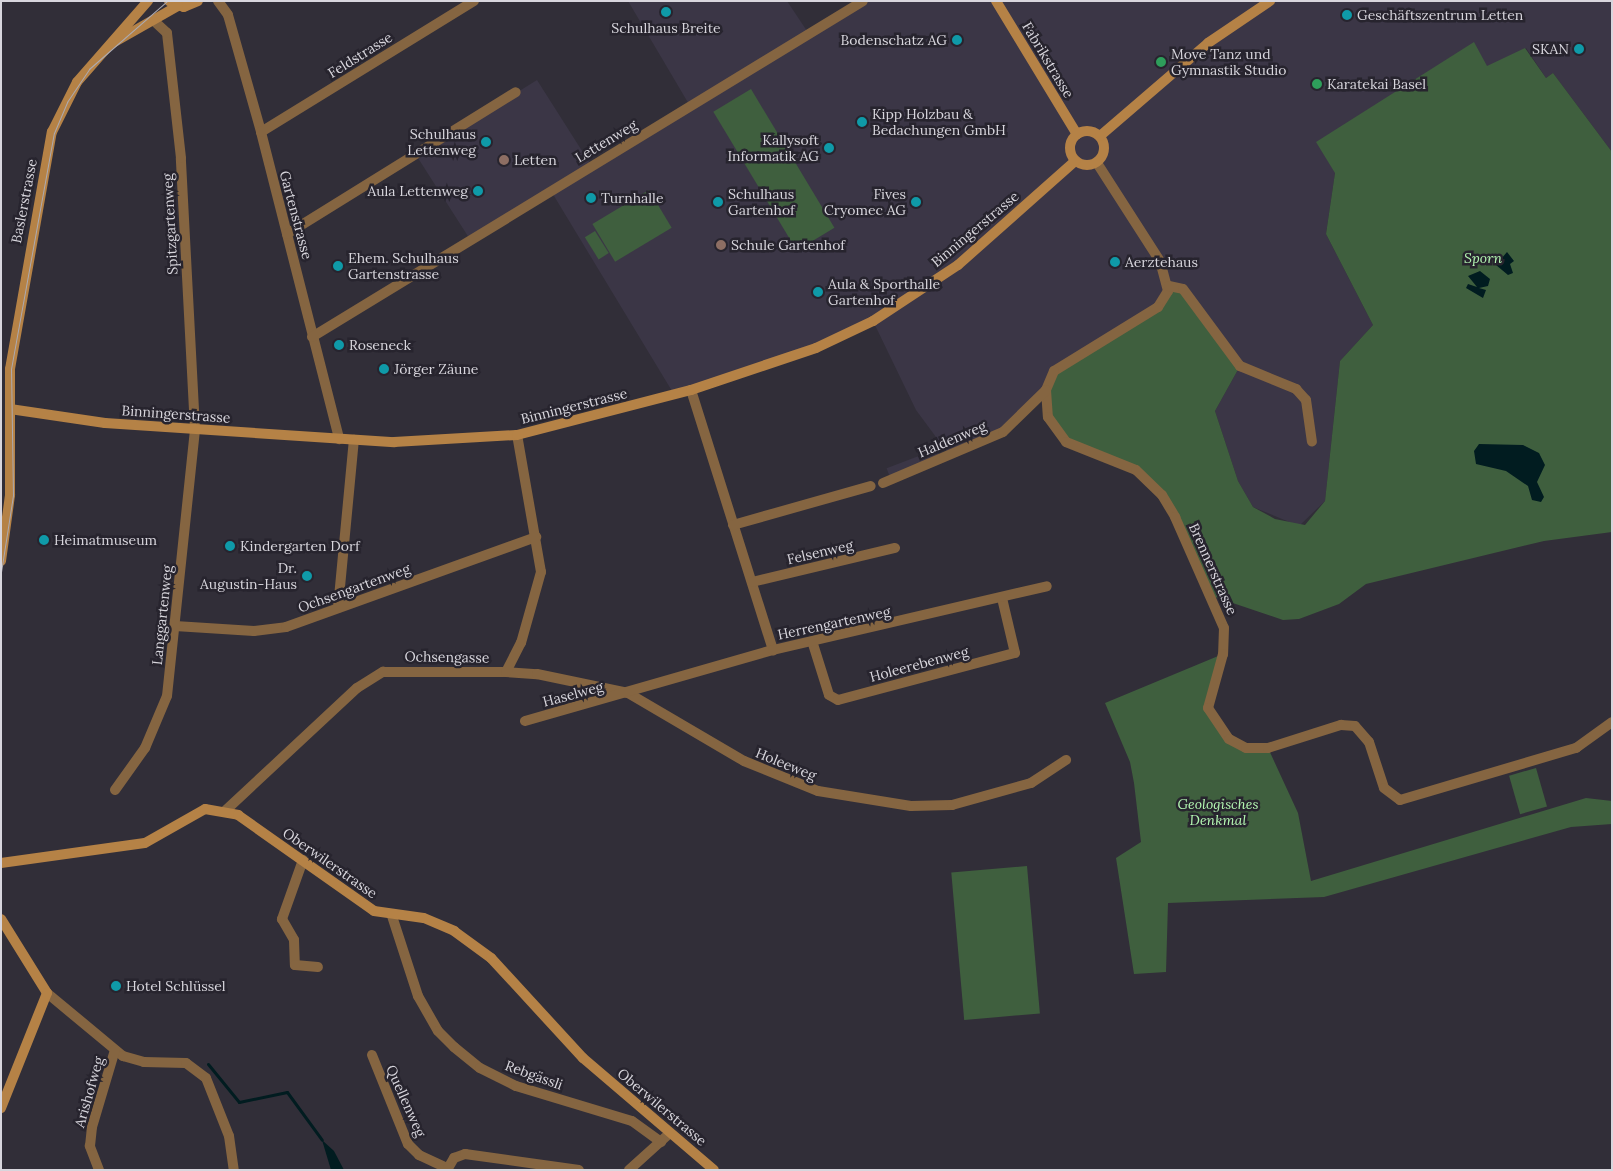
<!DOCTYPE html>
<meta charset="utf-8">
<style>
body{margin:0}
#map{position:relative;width:1613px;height:1171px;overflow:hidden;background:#312e38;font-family:Lora,serif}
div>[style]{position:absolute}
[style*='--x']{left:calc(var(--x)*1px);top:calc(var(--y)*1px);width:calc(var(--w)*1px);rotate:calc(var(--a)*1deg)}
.built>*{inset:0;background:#3b3646;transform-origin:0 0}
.green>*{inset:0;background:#3f5f3e;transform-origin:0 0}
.water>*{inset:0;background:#011c20}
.stream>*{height:3px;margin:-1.5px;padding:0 1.5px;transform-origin:1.5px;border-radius:1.5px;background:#011c20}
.street>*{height:10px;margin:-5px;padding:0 5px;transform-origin:5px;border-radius:5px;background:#856541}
.secondary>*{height:10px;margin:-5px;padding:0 5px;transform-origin:5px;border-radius:5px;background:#b58246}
.secondary>.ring{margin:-5px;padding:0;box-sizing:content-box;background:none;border:10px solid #b58246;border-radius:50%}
.tram>*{height:1px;margin:-0.5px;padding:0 0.5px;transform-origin:0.5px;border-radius:0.5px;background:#acaab2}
.dots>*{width:14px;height:14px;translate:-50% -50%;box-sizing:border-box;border:2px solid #27242e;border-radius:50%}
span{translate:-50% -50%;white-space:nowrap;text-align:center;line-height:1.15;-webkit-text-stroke:5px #27242e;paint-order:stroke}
.poi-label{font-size:14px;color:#d8d6dd}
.left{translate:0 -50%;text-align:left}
.right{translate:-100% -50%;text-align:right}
.street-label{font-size:14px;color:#d8d6dd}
.park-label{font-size:14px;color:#b4f7b2;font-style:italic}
.frame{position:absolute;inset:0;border:2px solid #d8d6dd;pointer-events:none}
</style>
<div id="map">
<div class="built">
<i style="clip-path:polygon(628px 1px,787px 1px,809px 34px,863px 1px,1612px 1px,1612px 152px,1553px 73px,1546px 78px,1526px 48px,1335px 173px,1326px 234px,1373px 325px,1340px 361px,1325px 501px,1299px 526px,1253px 507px,1238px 481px,1215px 411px,1240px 366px,1158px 307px,1046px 390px,1003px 432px,950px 456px,916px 410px,873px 321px,816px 348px,672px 391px,551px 191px,471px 241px,416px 155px,537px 80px,591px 165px,690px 106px)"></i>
<i style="left:937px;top:449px;width:9px;height:54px;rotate:69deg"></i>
</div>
<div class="green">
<i style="clip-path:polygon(1474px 42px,1487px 66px,1525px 48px,1546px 78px,1553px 73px,1612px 152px,1612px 532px,1544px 541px,1366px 584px,1339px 604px,1299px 619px,1283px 620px,1209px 595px,1175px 517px,1136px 471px,1092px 455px,1054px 429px,1046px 390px,1054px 371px,1158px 307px,1169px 286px,1183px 289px,1240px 366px,1215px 411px,1238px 481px,1253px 507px,1275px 519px,1305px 525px,1325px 501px,1340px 361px,1373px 325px,1326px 234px,1335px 173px,1316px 142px)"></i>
<i style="left:751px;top:89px;width:162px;height:44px;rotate:59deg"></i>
<i style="left:649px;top:190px;width:44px;height:66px;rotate:59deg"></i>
<i style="left:595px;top:231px;width:26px;height:12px;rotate:58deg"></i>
<i style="clip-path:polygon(1223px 654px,1208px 708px,1229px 739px,1268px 748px,1298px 813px,1311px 881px,1586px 798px,1612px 801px,1612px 824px,1571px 827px,1324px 897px,1168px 903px,1166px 972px,1134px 974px,1116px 858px,1141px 842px,1134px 783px,1130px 762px,1105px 703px)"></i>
<i style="left:1536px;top:768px;width:40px;height:28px;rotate:74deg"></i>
<i style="left:1027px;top:866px;width:148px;height:76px;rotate:85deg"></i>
</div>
<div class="water">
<i style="clip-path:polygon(1507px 252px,1514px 261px,1510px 264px,1513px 273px,1508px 275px,1496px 265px)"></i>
<i style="clip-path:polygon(1480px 271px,1490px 279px,1488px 286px,1479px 288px,1486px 290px,1483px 298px,1466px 288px,1468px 284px,1477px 287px,1468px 276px)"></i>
<i style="clip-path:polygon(1479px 444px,1523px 445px,1539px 453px,1545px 465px,1537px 482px,1544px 497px,1541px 502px,1532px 500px,1528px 486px,1506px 471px,1476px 464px,1474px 451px)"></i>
<i style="clip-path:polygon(322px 1140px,334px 1151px,344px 1170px,331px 1170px)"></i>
</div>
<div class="stream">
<i style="--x:208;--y:1064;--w:49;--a:50.8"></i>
<i style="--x:239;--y:1102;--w:49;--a:-11.8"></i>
<i style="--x:287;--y:1092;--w:59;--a:53.9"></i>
</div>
<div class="street">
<i style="--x:218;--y:1;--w:17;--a:54"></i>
<i style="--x:228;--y:15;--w:122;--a:74.2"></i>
<i style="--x:261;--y:132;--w:317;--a:75.7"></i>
<i style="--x:261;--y:132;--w:250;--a:-31.6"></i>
<i style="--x:1097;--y:163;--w:117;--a:57.3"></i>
<i style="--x:1160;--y:261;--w:31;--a:75"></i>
<i style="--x:1168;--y:291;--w:19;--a:122"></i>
<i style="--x:1158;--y:307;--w:122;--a:148.4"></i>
<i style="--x:1054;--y:371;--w:21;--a:113"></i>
<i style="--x:1046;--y:390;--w:27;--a:86"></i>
<i style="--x:1048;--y:417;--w:31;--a:54"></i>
<i style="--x:1066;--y:442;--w:75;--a:21.8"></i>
<i style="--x:1136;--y:470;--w:36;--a:44"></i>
<i style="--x:1162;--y:495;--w:26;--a:59"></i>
<i style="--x:1175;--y:517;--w:121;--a:66.2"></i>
<i style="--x:1224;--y:628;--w:26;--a:92"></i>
<i style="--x:1223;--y:654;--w:56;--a:105.5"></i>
<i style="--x:1208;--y:708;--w:37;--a:56"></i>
<i style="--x:1229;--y:739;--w:19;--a:28"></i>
<i style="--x:1246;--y:748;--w:22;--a:0"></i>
<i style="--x:1268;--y:748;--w:77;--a:-17.5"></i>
<i style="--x:1341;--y:725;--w:14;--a:4"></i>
<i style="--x:1355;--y:726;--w:21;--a:49"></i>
<i style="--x:1369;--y:742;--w:48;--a:71.9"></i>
<i style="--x:1384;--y:788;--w:20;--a:37"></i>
<i style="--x:1400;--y:800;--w:184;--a:-16.5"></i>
<i style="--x:1576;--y:748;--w:44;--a:-35.8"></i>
<i style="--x:287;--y:234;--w:269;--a:-31.8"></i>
<i style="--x:1169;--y:286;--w:14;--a:12"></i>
<i style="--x:1183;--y:289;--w:96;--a:53.5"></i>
<i style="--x:1240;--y:366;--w:61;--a:22.3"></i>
<i style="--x:1296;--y:389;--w:15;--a:48"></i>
<i style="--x:1306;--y:400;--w:42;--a:81.9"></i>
<i style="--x:312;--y:337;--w:645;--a:-31.37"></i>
<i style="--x:691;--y:390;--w:273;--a:72.5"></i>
<i style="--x:883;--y:483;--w:130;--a:-23"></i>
<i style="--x:1003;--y:432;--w:60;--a:-44.3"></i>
<i style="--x:733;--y:525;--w:143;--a:-15.8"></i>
<i style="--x:752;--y:582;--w:147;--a:-13.4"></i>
<i style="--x:338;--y:608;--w:169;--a:-84.6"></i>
<i style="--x:175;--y:626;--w:79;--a:3.6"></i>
<i style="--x:254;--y:631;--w:32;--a:-7"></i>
<i style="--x:286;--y:627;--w:266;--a:-19.8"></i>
<i style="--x:813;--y:644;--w:53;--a:72.6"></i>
<i style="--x:829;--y:695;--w:10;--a:29"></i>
<i style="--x:838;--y:700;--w:183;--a:-14.9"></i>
<i style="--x:1015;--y:653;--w:57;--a:-103.3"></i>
<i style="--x:506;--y:672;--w:31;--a:4"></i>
<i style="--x:537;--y:674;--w:93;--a:11.8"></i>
<i style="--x:628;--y:693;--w:134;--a:30.4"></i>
<i style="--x:744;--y:761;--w:80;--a:22.1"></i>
<i style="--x:818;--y:791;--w:94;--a:9.2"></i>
<i style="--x:911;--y:806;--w:41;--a:-1.4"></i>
<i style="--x:952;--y:805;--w:82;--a:-15.6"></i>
<i style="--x:1031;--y:783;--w:42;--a:-33.3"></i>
<i style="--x:525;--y:721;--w:258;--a:-16"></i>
<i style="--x:773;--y:650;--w:281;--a:-13.1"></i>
<i style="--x:115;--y:790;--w:52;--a:-54.5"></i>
<i style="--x:145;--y:748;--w:56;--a:-67.1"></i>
<i style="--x:167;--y:696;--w:268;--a:-84"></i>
<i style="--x:195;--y:429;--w:271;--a:-93"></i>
<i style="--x:181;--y:158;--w:126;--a:-96.4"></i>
<i style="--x:167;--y:33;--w:16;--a:-137"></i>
<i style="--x:225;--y:811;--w:180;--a:-43"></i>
<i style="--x:357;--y:688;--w:31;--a:-32"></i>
<i style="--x:383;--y:672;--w:123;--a:0"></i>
<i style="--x:506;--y:672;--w:33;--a:-63"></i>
<i style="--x:521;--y:643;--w:74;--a:-74.3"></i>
<i style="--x:541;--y:572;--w:139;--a:-99.9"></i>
<i style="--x:303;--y:860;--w:63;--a:109.6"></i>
<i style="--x:282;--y:919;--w:24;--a:60"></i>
<i style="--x:294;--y:940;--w:25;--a:88"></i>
<i style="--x:295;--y:965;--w:23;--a:5"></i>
<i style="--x:392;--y:916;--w:84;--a:72"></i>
<i style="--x:418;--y:996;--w:40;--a:60.3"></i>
<i style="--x:438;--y:1031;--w:23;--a:45"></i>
<i style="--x:454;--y:1047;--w:33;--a:39"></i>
<i style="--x:480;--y:1068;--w:40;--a:26.6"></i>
<i style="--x:516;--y:1086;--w:121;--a:16.8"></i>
<i style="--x:632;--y:1121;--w:36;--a:36"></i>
<i style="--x:47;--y:993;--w:99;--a:39.7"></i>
<i style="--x:123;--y:1056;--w:22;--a:16"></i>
<i style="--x:144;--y:1062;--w:42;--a:1.4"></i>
<i style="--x:186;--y:1063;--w:25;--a:37"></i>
<i style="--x:206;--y:1078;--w:62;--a:68.4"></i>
<i style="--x:229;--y:1136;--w:34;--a:82"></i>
<i style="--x:372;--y:1055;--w:96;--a:68"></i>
<i style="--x:408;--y:1144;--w:16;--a:45"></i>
<i style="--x:419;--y:1155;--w:31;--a:25"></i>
<i style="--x:99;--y:1170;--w:26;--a:-111"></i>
<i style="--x:90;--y:1146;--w:19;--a:-84"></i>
<i style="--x:92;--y:1127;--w:80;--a:-73.4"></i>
<i style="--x:447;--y:1170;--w:14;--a:-60"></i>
<i style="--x:454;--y:1158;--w:12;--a:-20"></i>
<i style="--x:465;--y:1154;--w:115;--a:8"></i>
<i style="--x:629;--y:1170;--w:55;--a:-42.1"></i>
</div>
<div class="secondary">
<i style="--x:169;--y:1;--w:16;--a:22"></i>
<i style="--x:184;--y:7;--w:15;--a:-23"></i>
<i style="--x:996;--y:1;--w:156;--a:58.7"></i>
<i style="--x:111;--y:44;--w:77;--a:-29.6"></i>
<i class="ring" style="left:1070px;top:131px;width:24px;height:24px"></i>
<i style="--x:1100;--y:136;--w:143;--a:-40.7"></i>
<i style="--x:1208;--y:43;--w:75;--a:-34.1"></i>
<i style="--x:10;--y:409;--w:96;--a:8.4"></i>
<i style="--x:105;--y:423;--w:290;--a:3.8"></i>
<i style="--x:394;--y:442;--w:123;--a:-3.3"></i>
<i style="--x:517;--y:435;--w:180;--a:-14.5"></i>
<i style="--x:691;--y:390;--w:132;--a:-18.6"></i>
<i style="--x:816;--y:348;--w:63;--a:-25.3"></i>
<i style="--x:873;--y:321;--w:102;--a:-33.4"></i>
<i style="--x:958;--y:265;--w:157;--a:-41.6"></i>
<i style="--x:1;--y:561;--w:67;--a:-82.2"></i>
<i style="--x:10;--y:495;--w:126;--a:-90"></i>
<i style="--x:10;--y:369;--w:241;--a:-80"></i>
<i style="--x:52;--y:132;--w:56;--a:-63.4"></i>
<i style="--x:77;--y:82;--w:108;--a:-48.8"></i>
<i style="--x:1;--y:863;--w:145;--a:-7.9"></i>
<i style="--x:145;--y:843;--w:69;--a:-29.5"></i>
<i style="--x:205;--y:809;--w:34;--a:10"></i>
<i style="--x:238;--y:815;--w:166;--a:35.2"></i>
<i style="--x:374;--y:911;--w:50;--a:8"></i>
<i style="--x:424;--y:918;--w:33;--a:23"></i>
<i style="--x:454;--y:931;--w:46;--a:36.1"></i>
<i style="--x:491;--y:958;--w:136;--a:47.4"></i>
<i style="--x:583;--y:1058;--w:172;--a:40.5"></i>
<i style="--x:1;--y:919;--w:87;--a:58.1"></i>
<i style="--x:47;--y:993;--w:124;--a:111.8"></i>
</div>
<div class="tram">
<i style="--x:1;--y:572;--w:78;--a:-81.1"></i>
<i style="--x:13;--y:495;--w:126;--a:-90.9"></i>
<i style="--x:11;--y:369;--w:240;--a:-79.7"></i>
<i style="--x:54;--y:133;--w:34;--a:-67"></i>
<i style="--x:67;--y:102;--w:40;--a:-56"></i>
<i style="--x:89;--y:69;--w:103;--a:-41.1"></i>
</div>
<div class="dots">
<i style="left:666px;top:12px;background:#0f9aa8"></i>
<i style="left:1347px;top:15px;background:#0f9aa8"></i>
<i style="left:957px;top:40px;background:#0f9aa8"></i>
<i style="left:1579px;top:49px;background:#0f9aa8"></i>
<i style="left:1161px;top:62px;background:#2e9e5b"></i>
<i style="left:1317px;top:84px;background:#2e9e5b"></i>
<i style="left:862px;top:122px;background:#0f9aa8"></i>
<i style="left:486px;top:142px;background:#0f9aa8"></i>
<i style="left:829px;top:148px;background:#0f9aa8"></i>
<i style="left:504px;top:160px;background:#8d6e63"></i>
<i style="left:478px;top:191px;background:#0f9aa8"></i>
<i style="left:591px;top:198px;background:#0f9aa8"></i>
<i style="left:718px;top:202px;background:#0f9aa8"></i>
<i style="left:916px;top:202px;background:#0f9aa8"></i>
<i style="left:721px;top:245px;background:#8d6e63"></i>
<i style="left:1115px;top:262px;background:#0f9aa8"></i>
<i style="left:338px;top:266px;background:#0f9aa8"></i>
<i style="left:818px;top:292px;background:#0f9aa8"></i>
<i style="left:339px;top:345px;background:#0f9aa8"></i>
<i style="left:384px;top:369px;background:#0f9aa8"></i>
<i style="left:44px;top:540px;background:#0f9aa8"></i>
<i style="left:230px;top:546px;background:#0f9aa8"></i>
<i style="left:307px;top:576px;background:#0f9aa8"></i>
<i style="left:116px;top:986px;background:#0f9aa8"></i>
</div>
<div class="poi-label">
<span class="left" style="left:1357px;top:15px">Geschäftszentrum Letten</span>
<span style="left:666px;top:28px">Schulhaus Breite</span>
<span class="right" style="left:947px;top:40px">Bodenschatz AG</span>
<span class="right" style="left:1569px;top:49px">SKAN</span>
<span class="left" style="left:1171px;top:62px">Move Tanz und<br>Gymnastik Studio</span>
<span class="left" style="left:1327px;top:84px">Karatekai Basel</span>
<span class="left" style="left:872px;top:122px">Kipp Holzbau &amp;<br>Bedachungen GmbH</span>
<span class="right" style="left:476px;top:142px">Schulhaus<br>Lettenweg</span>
<span class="right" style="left:819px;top:148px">Kallysoft<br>Informatik AG</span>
<span class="left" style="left:514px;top:160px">Letten</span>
<span class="right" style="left:468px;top:191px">Aula Lettenweg</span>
<span class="left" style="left:728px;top:202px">Schulhaus<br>Gartenhof</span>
<span class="right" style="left:906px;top:202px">Fives<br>Cryomec AG</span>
<span class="left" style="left:601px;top:198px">Turnhalle</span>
<span class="left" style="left:731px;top:245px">Schule Gartenhof</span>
<span class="left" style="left:348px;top:266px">Ehem. Schulhaus<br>Gartenstrasse</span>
<span class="left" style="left:1125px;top:262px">Aerztehaus</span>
<span class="left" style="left:828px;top:292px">Aula &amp; Sporthalle<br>Gartenhof</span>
<span class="left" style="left:349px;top:345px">Roseneck</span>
<span class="left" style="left:394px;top:369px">Jörger Zäune</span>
<span class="left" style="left:54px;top:540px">Heimatmuseum</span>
<span class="left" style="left:240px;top:546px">Kindergarten Dorf</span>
<span class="right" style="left:297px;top:576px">Dr.<br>Augustin-Haus</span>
<span class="left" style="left:126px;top:986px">Hotel Schlüssel</span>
</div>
<div class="street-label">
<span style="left:360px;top:55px;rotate:-32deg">Feldstrasse</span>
<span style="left:1048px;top:60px;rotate:59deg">Fabrikstrasse</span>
<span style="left:606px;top:141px;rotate:-31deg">Lettenweg</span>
<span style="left:24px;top:201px;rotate:-79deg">Baslerstrasse</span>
<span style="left:296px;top:215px;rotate:75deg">Gartenstrasse</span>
<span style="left:170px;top:224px;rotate:-93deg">Spitzgartenweg</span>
<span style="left:975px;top:229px;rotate:-40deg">Binningerstrasse</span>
<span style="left:574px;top:406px;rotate:-14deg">Binningerstrasse</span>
<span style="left:176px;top:414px;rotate:4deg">Binningerstrasse</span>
<span style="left:952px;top:439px;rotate:-23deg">Haldenweg</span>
<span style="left:820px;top:552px;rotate:-13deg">Felsenweg</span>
<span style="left:1213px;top:569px;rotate:66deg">Brennerstrasse</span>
<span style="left:354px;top:588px;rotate:-20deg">Ochsengartenweg</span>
<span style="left:162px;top:615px;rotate:-84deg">Langgartenweg</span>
<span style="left:834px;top:623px;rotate:-12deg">Herrengartenweg</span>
<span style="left:447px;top:657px;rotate:1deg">Ochsengasse</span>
<span style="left:919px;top:664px;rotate:-15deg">Holeerebenweg</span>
<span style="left:573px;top:694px;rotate:-15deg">Haselweg</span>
<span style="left:786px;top:764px;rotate:22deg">Holeeweg</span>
<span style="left:330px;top:863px;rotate:35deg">Oberwilerstrasse</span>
<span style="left:534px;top:1075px;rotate:20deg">Rebgässli</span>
<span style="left:89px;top:1092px;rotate:-74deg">Arishofweg</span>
<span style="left:406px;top:1101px;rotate:66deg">Quellenweg</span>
<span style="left:662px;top:1107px;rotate:40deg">Oberwilerstrasse</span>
</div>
<div class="park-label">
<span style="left:1483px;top:258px">Sporn</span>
<span style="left:1218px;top:812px">Geologisches<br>Denkmal</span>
</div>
<div class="frame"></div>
</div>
